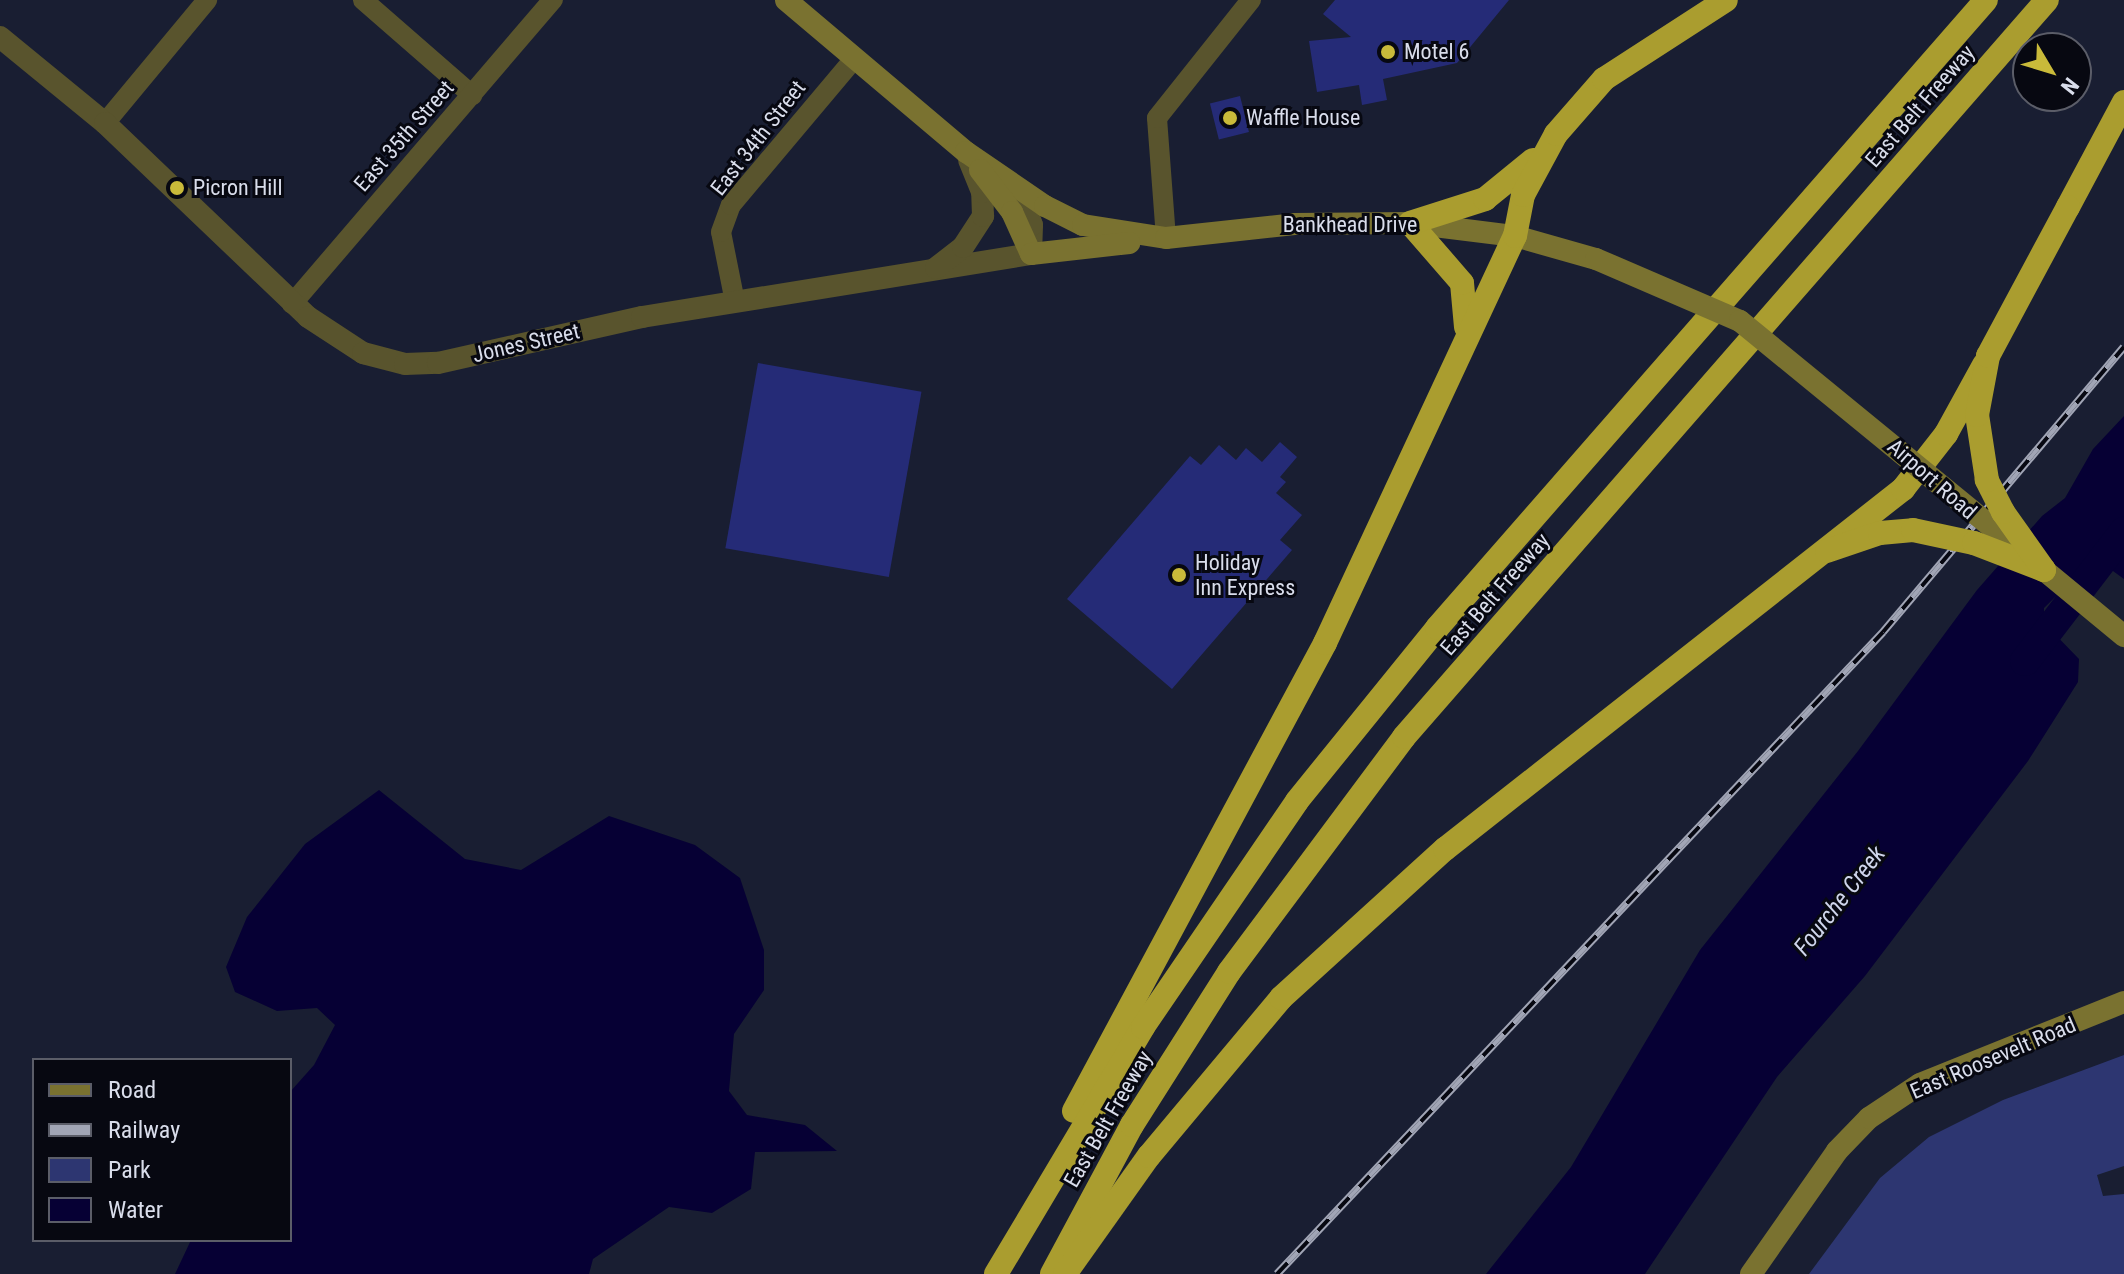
<!DOCTYPE html>
<style>
body{margin:0}
#map{position:relative;width:2124px;height:1274px;overflow:hidden;background:#191e32;font-family:"Roboto Condensed",sans-serif}
div>[style]{position:absolute}
[style*='--x']{left:calc(var(--x)*1px);top:calc(var(--y)*1px);width:calc(var(--w)*1px);rotate:calc(var(--a)*1deg)}
.green>*{inset:0;background:#2d3671}
.water>*{inset:0;background:#060034}
.river>*{height:30px;margin:-15px;padding:0 15px;transform-origin:15px;border-radius:15px;background:#060034}
.building>*{inset:0;background:#252b77;transform-origin:0 0}
.minor>*{height:20px;margin:-10px;padding:0 10px;transform-origin:10px;border-radius:10px;background:#59542d}
.tertiary>*{height:22px;margin:-11px;padding:0 11px;transform-origin:11px;border-radius:11px;background:#59542d}
.secondary>*{height:22px;margin:-11px;padding:0 11px;transform-origin:11px;border-radius:11px;background:#7a7230}
.motorway>*{height:24px;margin:-12px;padding:0 12px;transform-origin:12px;border-radius:12px;background:#aa9d2f}
.rail>*{height:8px;margin-top:-4px;transform-origin:0;background:repeating-linear-gradient(90deg,#070811 0 15px,#a1a5b5 0 30px);box-sizing:border-box;border-block:2px solid #a1a5b5}
.secondary-bridge>*{height:22px;margin:-11px;padding:0 11px;transform-origin:11px;border-radius:11px;background:#7a7230}
.motorway-bridge>*{height:24px;margin:-12px;padding:0 12px;transform-origin:12px;border-radius:12px;background:#aa9d2f}
.dots>*{width:22px;height:22px;translate:-50% -50%;box-sizing:border-box;border:4px solid #070811;border-radius:50%}
span{translate:-50% -50%;white-space:nowrap;text-align:center;line-height:1.15;-webkit-text-stroke:6px #070811;paint-order:stroke}
.poi-label{font-size:22px;color:#d9ddeb}
.left{translate:0 -50%;text-align:left}
.street-label{font-size:22px;color:#d9ddeb}
.water-label{font-size:24px;color:#cfd5eb;font-style:italic}
.legend{position:absolute;left:32px;top:1058px;width:260px;height:184px;box-sizing:border-box;background:#070811;border:2px solid #5b5d68;margin:0;padding:10px 14px;list-style:none;font-size:24px;color:#d9ddeb}
.legend li{display:flex;align-items:center;gap:16px;height:40px}
.legend b{width:40px;border:2px solid #5b5d68}
.north{position:absolute;left:2012px;top:32px;width:80px;height:80px;box-sizing:border-box;background:#070811;border:2px solid #5b5d68;border-radius:50%;rotate:128deg;font-size:22px;font-weight:700;line-height:32px;text-align:center;color:#d9ddeb}
.north::after{content:'';display:block;margin:auto;width:28px;height:36px;background:#c9ba3a;clip-path:polygon(50% 0,100% 100%,50% 72%,0 100%)}
</style>
<div id="map">
<div class="green">
<i style="clip-path:polygon(2124px 1055px,2124px 1166px,2097px 1175px,2103px 1196px,2124px 1194px,2124px 1274px,1809px 1274px,1880px 1178px,1929px 1137px,2003px 1100px)"></i>
</div>
<div class="water">
<i style="clip-path:polygon(2124px 416px,2124px 579px,2095px 558px,2044px 608px,2044px 623px,2079px 659px,2078px 682px,2028px 761px,1865px 976px,1777px 1077px,1645px 1274px,1486px 1274px,1571px 1167px,1700px 950px,1858px 751px,1977px 590px,2042px 516px,2065px 498px,2093px 449px)"></i>
<i style="clip-path:polygon(379px 790px,465px 859px,521px 870px,609px 816px,695px 845px,740px 878px,764px 950px,764px 990px,734px 1034px,729px 1091px,747px 1115px,805px 1125px,837px 1151px,755px 1152px,751px 1189px,712px 1213px,669px 1207px,593px 1259px,589px 1274px,175px 1274px,191px 1240px,290px 1240px,290px 1092px,314px 1065px,335px 1025px,317px 1008px,277px 1011px,235px 992px,226px 967px,247px 917px,305px 844px)"></i>
</div>
<div class="river">
<i style="--x:2025;--y:661;--w:163;--a:-52.5"></i>
</div>
<div class="building">
<i style="clip-path:polygon(1335px 0,1509px 0,1457px 63px,1383px 79px,1387px 100px,1362px 105px,1359px 85px,1317px 92px,1309px 41px,1351px 37px,1323px 14px)"></i>
<i style="left:1240px;top:96px;width:37px;height:31px;rotate:76deg"></i>
<i style="left:758px;top:363px;width:166px;height:188px;rotate:10deg"></i>
<i style="clip-path:polygon(1280px 442px,1297px 457px,1280px 477px,1286px 482px,1276px 493px,1302px 515px,1280px 540px,1292px 550px,1172px 689px,1067px 599px,1190px 456px,1201px 465px,1219px 445px,1236px 460px,1246px 448px,1262px 462px)"></i>
</div>
<div class="minor">
<i style="--x:363;--y:0;--w:145;--a:41.1"></i>
<i style="--x:105;--y:123;--w:160;--a:-50.3"></i>
<i style="--x:1166;--y:238;--w:120;--a:-94.3"></i>
<i style="--x:1157;--y:118;--w:151;--a:-51.5"></i>
<i style="--x:735;--y:302;--w:71;--a:-101.3"></i>
<i style="--x:721;--y:232;--w:29;--a:-70"></i>
<i style="--x:731;--y:205;--w:191;--a:-49.9"></i>
<i style="--x:292;--y:304;--w:401;--a:-49.4"></i>
</div>
<div class="tertiary">
<i style="--x:0;--y:37;--w:136;--a:39.3"></i>
<i style="--x:105;--y:123;--w:281;--a:43.7"></i>
<i style="--x:308;--y:317;--w:66;--a:33.2"></i>
<i style="--x:363;--y:353;--w:43;--a:14.7"></i>
<i style="--x:405;--y:364;--w:33;--a:-2"></i>
<i style="--x:438;--y:363;--w:209;--a:-12.7"></i>
<i style="--x:642;--y:317;--w:394;--a:-9.2"></i>
<i style="--x:1031;--y:254;--w:29;--a:-88"></i>
<i style="--x:1032;--y:225;--w:37;--a:-109"></i>
<i style="--x:936;--y:268;--w:34;--a:-38"></i>
<i style="--x:963;--y:247;--w:37;--a:-57"></i>
<i style="--x:983;--y:216;--w:24;--a:-92"></i>
<i style="--x:982;--y:192;--w:35;--a:-112"></i>
</div>
<div class="secondary">
<i style="--x:786;--y:0;--w:236;--a:40.2"></i>
<i style="--x:966;--y:152;--w:96;--a:34.4"></i>
<i style="--x:1045;--y:206;--w:42;--a:26.6"></i>
<i style="--x:1083;--y:225;--w:84;--a:8.9"></i>
<i style="--x:1166;--y:238;--w:129;--a:-6.2"></i>
<i style="--x:1294;--y:224;--w:116;--a:-0.5"></i>
<i style="--x:1410;--y:223;--w:106;--a:7.1"></i>
<i style="--x:1515;--y:236;--w:84;--a:15.9"></i>
<i style="--x:980;--y:170;--w:53;--a:52.7"></i>
<i style="--x:1012;--y:212;--w:46;--a:65.7"></i>
<i style="--x:1031;--y:254;--w:99;--a:-6.4"></i>
<i style="--x:2044;--y:570;--w:104;--a:39.5"></i>
<i style="--x:1751;--y:1274;--w:150;--a:-55"></i>
<i style="--x:1837;--y:1151;--w:46;--a:-45.9"></i>
<i style="--x:1869;--y:1118;--w:61;--a:-33.7"></i>
<i style="--x:1920;--y:1084;--w:220;--a:-21.9"></i>
</div>
<div class="motorway">
<i style="--x:2068;--y:207;--w:119;--a:-61.9"></i>
<i style="--x:1466;--y:327;--w:44;--a:-95.2"></i>
<i style="--x:1462;--y:283;--w:79;--a:-130.9"></i>
<i style="--x:1410;--y:223;--w:79;--a:-17.7"></i>
<i style="--x:1485;--y:199;--w:62;--a:-39.1"></i>
<i style="--x:1074;--y:1111;--w:531;--a:-61.79"></i>
<i style="--x:1325;--y:643;--w:449;--a:-65"></i>
<i style="--x:1515;--y:236;--w:42;--a:-79"></i>
<i style="--x:1523;--y:195;--w:69;--a:-61.6"></i>
<i style="--x:1556;--y:134;--w:73;--a:-48.9"></i>
<i style="--x:1604;--y:79;--w:145;--a:-32.9"></i>
<i style="--x:996;--y:1274;--w:287;--a:-59.2"></i>
<i style="--x:1143;--y:1027;--w:273;--a:-55.7"></i>
<i style="--x:1297;--y:801;--w:223;--a:-51"></i>
<i style="--x:1437;--y:628;--w:834;--a:-48.84"></i>
<i style="--x:1052;--y:1274;--w:169;--a:-61.8"></i>
<i style="--x:1132;--y:1125;--w:181;--a:-57.6"></i>
<i style="--x:1229;--y:972;--w:293;--a:-53.3"></i>
<i style="--x:1404;--y:737;--w:978;--a:-48.9"></i>
<i style="--x:1065;--y:1274;--w:145;--a:-54.6"></i>
<i style="--x:1149;--y:1156;--w:206;--a:-50.1"></i>
<i style="--x:1281;--y:998;--w:222;--a:-42.3"></i>
<i style="--x:1445;--y:849;--w:583;--a:-38.17"></i>
<i style="--x:1903;--y:489;--w:70;--a:-52"></i>
<i style="--x:1946;--y:434;--w:79;--a:-61.2"></i>
</div>
<div class="rail">
<i style="--x:1277;--y:1274;--w:883;--a:-46.65"></i>
<i style="--x:1883;--y:632;--w:373;--a:-49.8"></i>
</div>
<div class="secondary-bridge">
<i style="--x:1596;--y:259;--w:157;--a:23.3"></i>
<i style="--x:1740;--y:321;--w:377;--a:39.3"></i>
</div>
<div class="motorway-bridge">
<i style="--x:1827;--y:551;--w:56;--a:-18.8"></i>
<i style="--x:1880;--y:533;--w:33;--a:-5"></i>
<i style="--x:1913;--y:530;--w:62;--a:12"></i>
<i style="--x:1974;--y:543;--w:75;--a:21.1"></i>
<i style="--x:2044;--y:570;--w:71;--a:-125.3"></i>
<i style="--x:2003;--y:512;--w:36;--a:-117"></i>
<i style="--x:1987;--y:480;--w:66;--a:-98.7"></i>
<i style="--x:1977;--y:415;--w:60;--a:-79.4"></i>
<i style="--x:1988;--y:356;--w:169;--a:-61.8"></i>
</div>
<div class="dots">
<i style="left:1388px;top:52px;background:#c9ba3a"></i>
<i style="left:1230px;top:118px;background:#c9ba3a"></i>
<i style="left:177px;top:188px;background:#c9ba3a"></i>
<i style="left:1179px;top:575px;background:#c9ba3a"></i>
</div>
<div class="poi-label">
<span class="left" style="left:1404px;top:52px">Motel 6</span>
<span class="left" style="left:1246px;top:118px">Waffle House</span>
<span class="left" style="left:193px;top:188px">Picron Hill</span>
<span class="left" style="left:1195px;top:575px">Holiday<br>Inn Express</span>
</div>
<div class="street-label">
<span style="left:1920px;top:106px;rotate:-49deg">East Belt Freeway</span>
<span style="left:404px;top:136px;rotate:-49deg">East 35th Street</span>
<span style="left:758px;top:138px;rotate:-52deg">East 34th Street</span>
<span style="left:1350px;top:225px">Bankhead Drive</span>
<span style="left:526px;top:343px;rotate:-13deg">Jones Street</span>
<span style="left:1932px;top:479px;rotate:41deg">Airport Road</span>
<span style="left:1495px;top:594px;rotate:-49deg">East Belt Freeway</span>
<span style="left:1993px;top:1058px;rotate:-23deg">East Roosevelt Road</span>
<span style="left:1108px;top:1119px;rotate:-60deg">East Belt Freeway</span>
</div>
<div class="water-label">
<span style="left:1840px;top:901px;rotate:-52deg">Fourche Creek</span>
</div>
<ul class="legend">
<li><b style="height:10px;background:#7a7230"></b>Road</li>
<li><b style="height:10px;background:#a1a5b5"></b>Railway</li>
<li><b style="height:22px;background:#2d3671"></b>Park</li>
<li><b style="height:22px;background:#060034"></b>Water</li>
</ul>
<div class="north">N</div>
</div>
